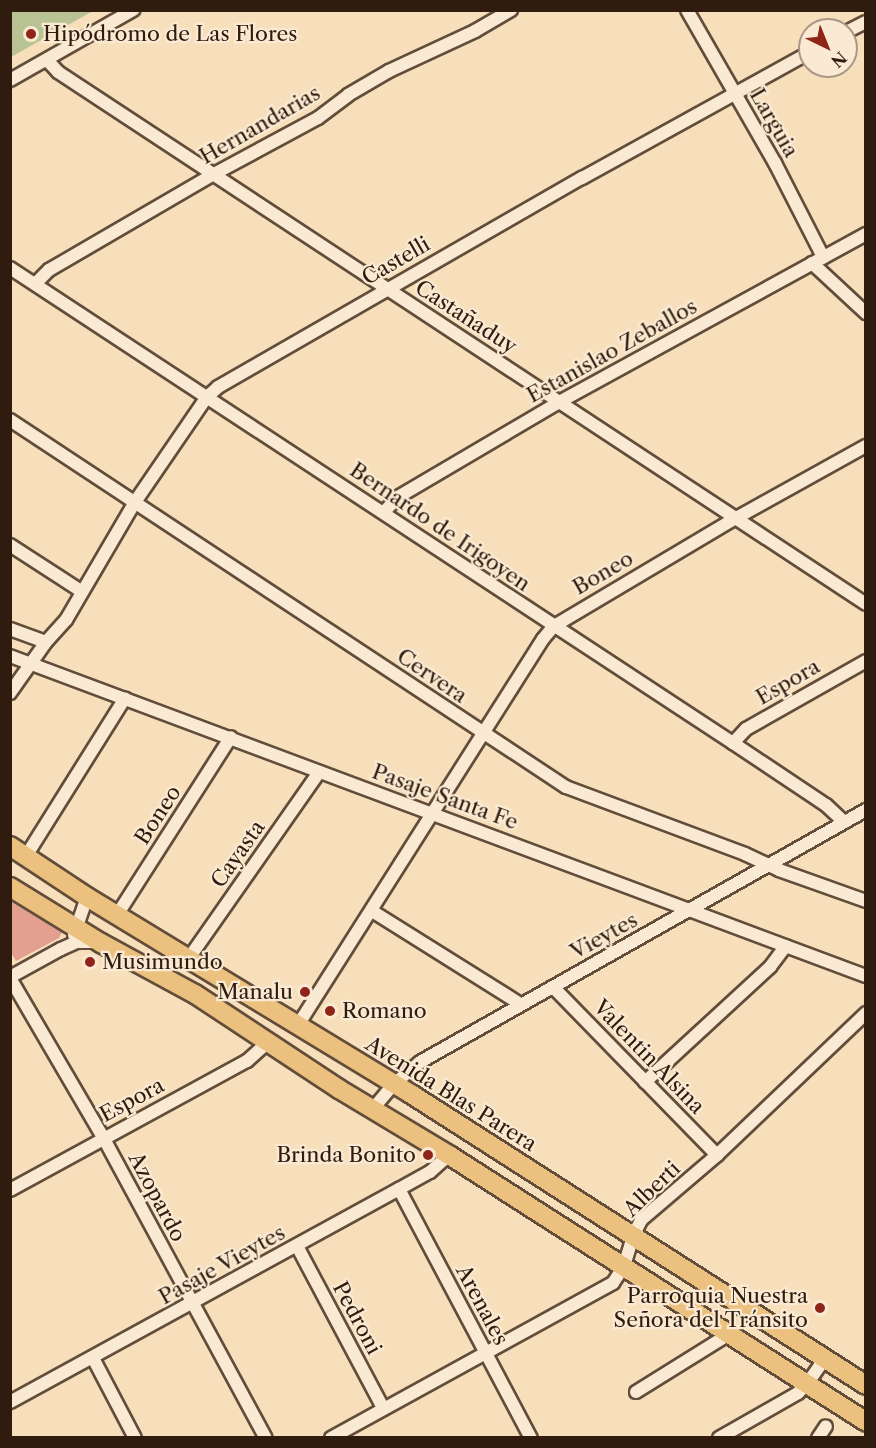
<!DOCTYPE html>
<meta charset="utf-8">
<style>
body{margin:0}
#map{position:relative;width:876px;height:1448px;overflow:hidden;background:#f7dfbc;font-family:"Libre Caslon Text",serif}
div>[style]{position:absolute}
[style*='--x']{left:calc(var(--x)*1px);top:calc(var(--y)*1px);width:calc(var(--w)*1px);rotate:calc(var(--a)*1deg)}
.green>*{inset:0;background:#b9c293}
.building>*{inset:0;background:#e39f90}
.roads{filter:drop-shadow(2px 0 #624d3a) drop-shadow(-2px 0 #624d3a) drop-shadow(0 2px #624d3a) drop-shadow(0 -2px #624d3a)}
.street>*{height:12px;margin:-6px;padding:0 6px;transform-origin:6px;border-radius:6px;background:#faead3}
.primary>*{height:18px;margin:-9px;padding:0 9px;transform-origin:9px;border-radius:9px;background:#ecc07e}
.dots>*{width:16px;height:16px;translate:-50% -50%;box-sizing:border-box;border:3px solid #faead3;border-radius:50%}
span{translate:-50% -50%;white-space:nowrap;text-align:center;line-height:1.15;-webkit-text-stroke:4.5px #faead3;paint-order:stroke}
.poi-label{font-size:21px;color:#301c0e}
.left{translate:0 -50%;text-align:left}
.right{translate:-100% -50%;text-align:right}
.street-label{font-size:21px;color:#301c0e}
.frame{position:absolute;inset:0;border:12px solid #301c0e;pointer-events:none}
.north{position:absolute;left:798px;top:18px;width:60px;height:60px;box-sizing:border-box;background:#faead3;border:2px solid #a99884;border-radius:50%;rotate:137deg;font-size:16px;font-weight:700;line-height:24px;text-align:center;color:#301c0e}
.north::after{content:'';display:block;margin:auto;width:21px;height:27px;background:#8f2418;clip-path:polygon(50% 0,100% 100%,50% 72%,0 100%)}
</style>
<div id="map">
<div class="green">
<i style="clip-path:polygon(11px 10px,93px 10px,93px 11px,11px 57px)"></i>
</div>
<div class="building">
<i style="clip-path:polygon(10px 901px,62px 932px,59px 938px,16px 961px,10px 951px)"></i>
</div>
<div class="roads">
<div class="street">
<i style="--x:687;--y:10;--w:177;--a:60.1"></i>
<i style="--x:775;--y:163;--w:106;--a:62.9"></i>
<i style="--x:846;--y:32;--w:22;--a:-27"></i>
<i style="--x:47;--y:60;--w:16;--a:47"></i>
<i style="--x:58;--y:72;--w:967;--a:33.36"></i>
<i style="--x:10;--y:80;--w:142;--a:-29.6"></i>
<i style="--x:812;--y:263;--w:74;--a:42.8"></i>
<i style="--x:10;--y:268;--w:865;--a:33.3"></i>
<i style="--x:733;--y:743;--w:112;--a:33.7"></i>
<i style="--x:826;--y:805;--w:25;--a:43"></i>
<i style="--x:35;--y:284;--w:20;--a:-45"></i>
<i style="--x:49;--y:270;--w:191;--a:-30.2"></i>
<i style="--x:214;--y:174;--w:118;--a:-28.3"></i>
<i style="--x:318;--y:118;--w:38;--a:-37"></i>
<i style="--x:348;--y:95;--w:48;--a:-30.3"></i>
<i style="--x:389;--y:71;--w:95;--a:-24.9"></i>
<i style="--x:475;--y:31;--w:42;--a:-30.3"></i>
<i style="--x:10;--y:420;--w:666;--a:33.43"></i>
<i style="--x:566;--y:787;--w:191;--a:20.5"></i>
<i style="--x:745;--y:854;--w:38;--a:25"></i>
<i style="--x:779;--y:870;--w:92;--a:19.6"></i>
<i style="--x:384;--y:512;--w:21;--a:-47"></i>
<i style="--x:398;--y:497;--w:189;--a:-30.5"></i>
<i style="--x:561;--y:401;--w:348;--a:-28.7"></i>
<i style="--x:10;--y:545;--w:85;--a:32.9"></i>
<i style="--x:10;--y:629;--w:38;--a:20"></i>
<i style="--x:10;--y:656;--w:914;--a:20.5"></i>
<i style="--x:10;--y:693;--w:62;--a:-54.8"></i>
<i style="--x:46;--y:642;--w:30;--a:-48"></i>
<i style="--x:66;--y:620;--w:137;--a:-59.7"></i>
<i style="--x:135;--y:502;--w:127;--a:-55.6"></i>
<i style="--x:207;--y:397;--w:15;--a:-42"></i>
<i style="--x:218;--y:387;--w:420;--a:-29.9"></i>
<i style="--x:582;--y:178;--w:260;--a:-28.9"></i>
<i style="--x:733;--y:743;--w:19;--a:-47"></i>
<i style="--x:746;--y:729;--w:138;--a:-29.5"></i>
<i style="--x:26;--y:856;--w:186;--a:-57.9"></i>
<i style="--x:372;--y:911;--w:175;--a:32.1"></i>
<i style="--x:117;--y:915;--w:211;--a:-57.4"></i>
<i style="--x:74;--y:935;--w:40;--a:-71.1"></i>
<i style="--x:189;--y:958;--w:227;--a:-55"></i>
<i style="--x:10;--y:977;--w:58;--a:-28.8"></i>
<i style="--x:61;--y:949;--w:17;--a:-24"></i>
<i style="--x:77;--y:942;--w:19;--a:0"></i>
<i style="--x:10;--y:978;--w:184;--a:59.7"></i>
<i style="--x:103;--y:1137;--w:342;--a:61.6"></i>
<i style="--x:553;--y:987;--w:235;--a:45.7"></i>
<i style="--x:298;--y:1025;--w:457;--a:-57.6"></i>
<i style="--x:543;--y:639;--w:17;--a:-50"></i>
<i style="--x:554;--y:626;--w:212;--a:-30.7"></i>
<i style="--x:736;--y:518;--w:149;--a:-29"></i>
<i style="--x:645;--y:1082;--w:170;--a:-42.6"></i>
<i style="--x:770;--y:967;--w:26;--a:-53"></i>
<i style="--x:372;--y:1110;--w:34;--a:-50"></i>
<i style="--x:394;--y:1084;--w:34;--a:-40"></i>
<i style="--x:420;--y:1062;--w:512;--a:-29.47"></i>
<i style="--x:399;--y:1189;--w:282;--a:62.1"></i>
<i style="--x:10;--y:1190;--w:270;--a:-28.6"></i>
<i style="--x:247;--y:1061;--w:28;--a:-42"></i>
<i style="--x:297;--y:1246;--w:183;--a:62"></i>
<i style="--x:93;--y:1358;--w:90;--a:62.3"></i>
<i style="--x:636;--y:1392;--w:110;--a:-31.9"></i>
<i style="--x:10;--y:1402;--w:443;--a:-28.7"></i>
<i style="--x:399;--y:1189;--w:35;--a:-29"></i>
<i style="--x:430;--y:1172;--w:25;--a:-42"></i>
<i style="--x:331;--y:1438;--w:322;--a:-28.8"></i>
<i style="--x:613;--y:1283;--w:20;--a:-57"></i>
<i style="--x:624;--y:1266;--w:31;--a:-73"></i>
<i style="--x:633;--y:1236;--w:18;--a:-63"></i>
<i style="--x:641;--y:1220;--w:100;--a:-40.5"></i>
<i style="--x:717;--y:1155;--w:206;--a:-43.6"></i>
<i style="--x:719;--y:1438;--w:91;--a:-29.7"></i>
<i style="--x:798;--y:1393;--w:13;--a:-45"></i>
<i style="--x:807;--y:1384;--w:32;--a:-55"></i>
<i style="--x:818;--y:1438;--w:14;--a:-56"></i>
</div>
<div class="primary">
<i style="--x:10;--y:846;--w:92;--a:33.5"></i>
<i style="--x:87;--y:897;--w:379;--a:31.3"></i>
<i style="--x:411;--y:1094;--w:540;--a:32.6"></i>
<i style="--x:10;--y:887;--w:107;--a:31.6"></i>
<i style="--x:101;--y:943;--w:107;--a:28.5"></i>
<i style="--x:195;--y:994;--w:173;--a:33.4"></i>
<i style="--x:339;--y:1089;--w:128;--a:31"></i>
<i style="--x:449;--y:1155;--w:495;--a:32.6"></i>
</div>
</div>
<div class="dots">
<i style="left:31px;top:34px;background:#8f2418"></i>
<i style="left:90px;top:962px;background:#8f2418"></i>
<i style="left:305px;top:992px;background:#8f2418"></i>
<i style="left:330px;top:1011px;background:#8f2418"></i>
<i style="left:428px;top:1155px;background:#8f2418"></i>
<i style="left:820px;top:1308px;background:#8f2418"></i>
</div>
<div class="poi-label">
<span class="left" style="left:43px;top:34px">Hipódromo de Las Flores</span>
<span class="left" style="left:102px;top:962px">Musimundo</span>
<span class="right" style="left:293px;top:992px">Manalu</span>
<span class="left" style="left:342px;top:1011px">Romano</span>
<span class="right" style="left:416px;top:1155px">Brinda Bonito</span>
<span class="right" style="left:808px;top:1308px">Parroquia Nuestra<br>Señora del Tránsito</span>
</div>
<div class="street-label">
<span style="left:774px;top:123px;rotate:60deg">Larguia</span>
<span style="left:260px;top:125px;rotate:-30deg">Hernandarias</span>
<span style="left:396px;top:261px;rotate:-30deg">Castelli</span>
<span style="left:466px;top:317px;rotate:33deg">Castañaduy</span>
<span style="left:612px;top:351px;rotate:-29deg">Estanislao Zeballos</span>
<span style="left:440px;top:527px;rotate:34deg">Bernardo de Irigoyen</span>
<span style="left:603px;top:573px;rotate:-30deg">Boneo</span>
<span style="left:432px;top:676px;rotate:34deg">Cervera</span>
<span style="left:788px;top:682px;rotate:-30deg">Espora</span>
<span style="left:445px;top:797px;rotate:20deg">Pasaje Santa Fe</span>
<span style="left:158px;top:815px;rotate:-57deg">Boneo</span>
<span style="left:238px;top:854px;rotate:-55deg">Cayasta</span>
<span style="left:604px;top:936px;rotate:-29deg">Vieytes</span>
<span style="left:649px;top:1057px;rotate:46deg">Valentin Alsina</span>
<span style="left:451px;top:1094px;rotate:32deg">Avenida Blas Parera</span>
<span style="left:132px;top:1100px;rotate:-28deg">Espora</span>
<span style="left:652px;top:1189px;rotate:-44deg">Alberti</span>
<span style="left:157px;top:1197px;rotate:62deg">Azopardo</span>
<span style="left:222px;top:1265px;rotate:-29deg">Pasaje Vieytes</span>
<span style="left:482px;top:1305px;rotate:62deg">Arenales</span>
<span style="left:357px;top:1318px;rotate:62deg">Pedroni</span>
</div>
<div class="frame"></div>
<div class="north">N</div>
</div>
